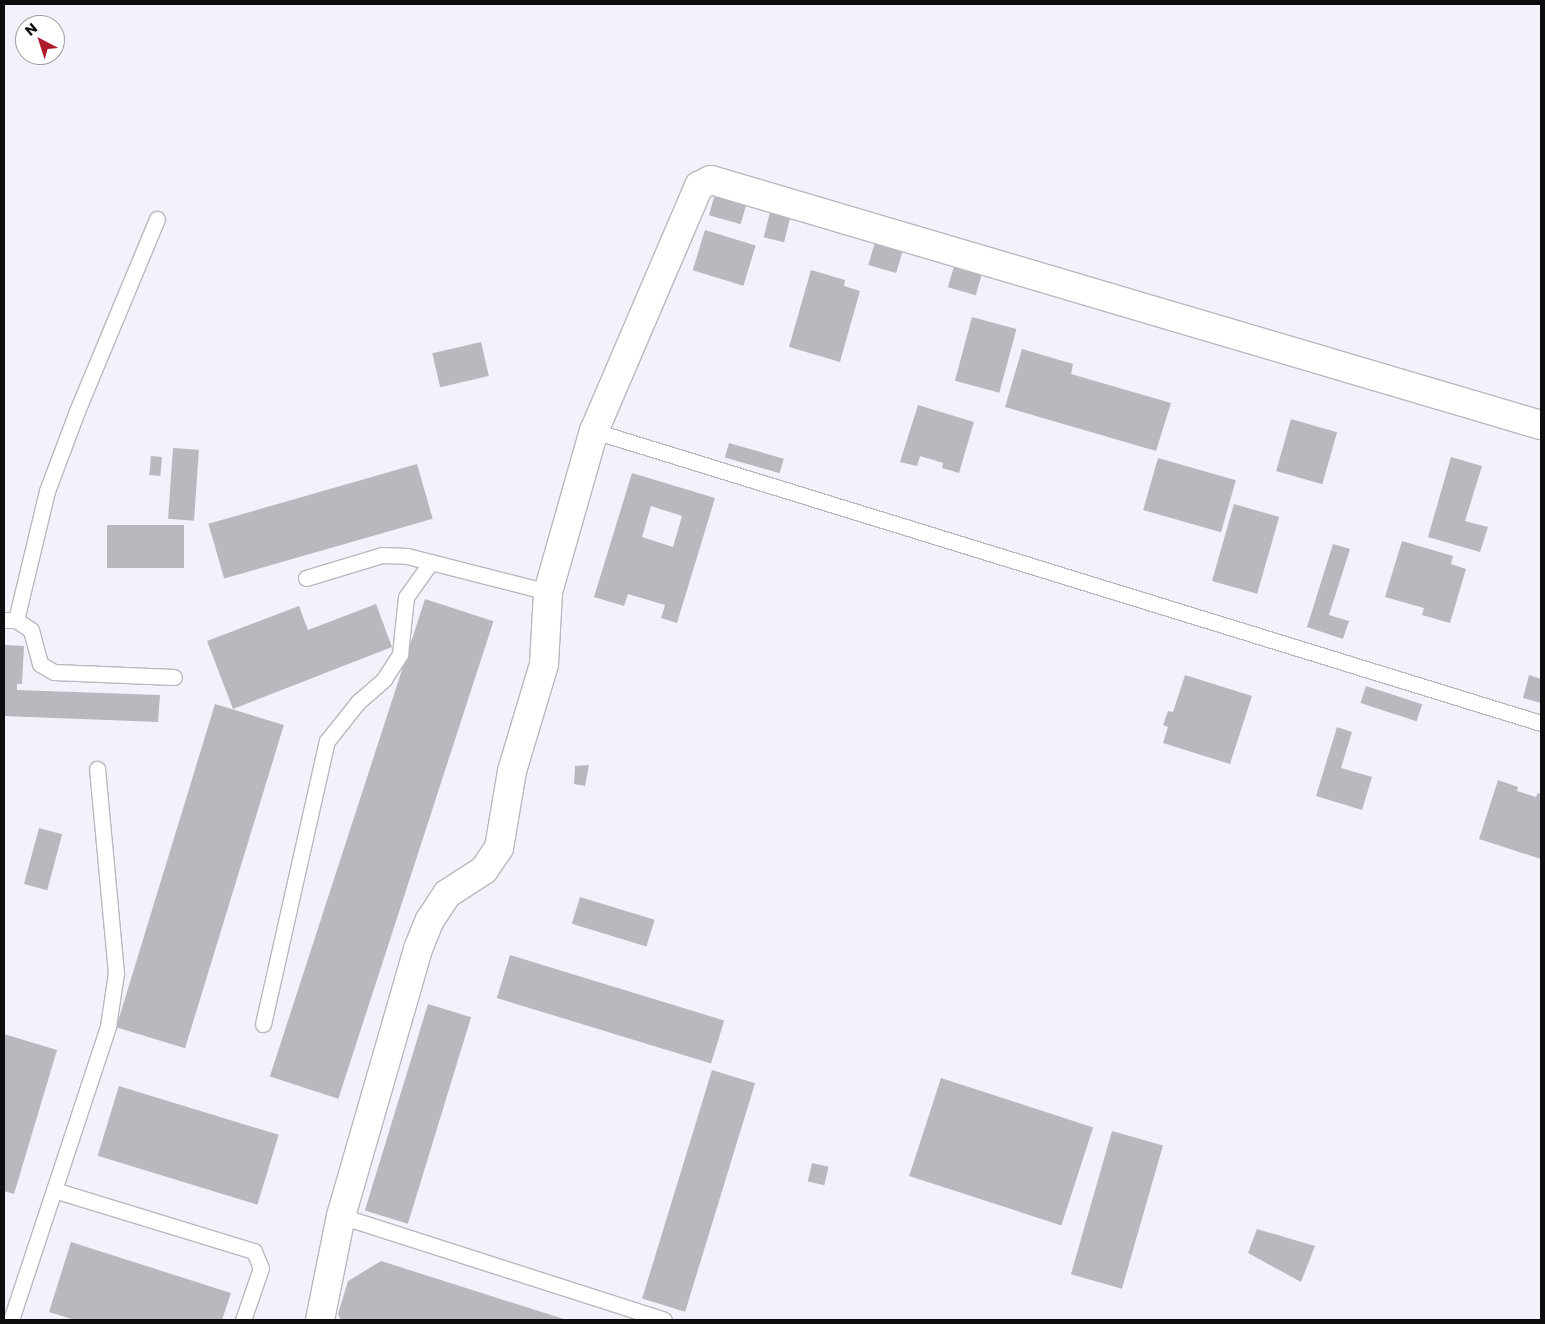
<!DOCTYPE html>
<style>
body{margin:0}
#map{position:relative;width:1545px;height:1324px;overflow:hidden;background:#f2f3fa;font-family:Poppins,sans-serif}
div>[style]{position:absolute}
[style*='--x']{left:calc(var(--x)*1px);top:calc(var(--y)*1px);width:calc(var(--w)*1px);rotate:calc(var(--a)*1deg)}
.building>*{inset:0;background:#b9b8bf;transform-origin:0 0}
.roads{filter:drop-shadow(1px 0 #b8b9c0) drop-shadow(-1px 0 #b8b9c0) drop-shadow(0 1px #b8b9c0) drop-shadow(0 -1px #b8b9c0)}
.lane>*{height:15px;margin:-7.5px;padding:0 7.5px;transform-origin:7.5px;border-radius:7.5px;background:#fff}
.street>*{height:28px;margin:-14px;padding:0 14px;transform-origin:14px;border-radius:14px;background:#fff}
span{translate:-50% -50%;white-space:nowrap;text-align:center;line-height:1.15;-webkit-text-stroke:4px #fff;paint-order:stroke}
.frame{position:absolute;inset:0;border:5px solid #0d0d10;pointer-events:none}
.north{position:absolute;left:15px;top:15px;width:50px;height:50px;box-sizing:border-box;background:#fff;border:1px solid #9e9e9f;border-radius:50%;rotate:320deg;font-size:14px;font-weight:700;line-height:20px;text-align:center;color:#0d0d10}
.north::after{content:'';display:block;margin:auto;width:18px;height:22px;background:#ae1a2b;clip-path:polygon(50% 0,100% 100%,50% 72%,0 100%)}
</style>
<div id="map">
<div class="building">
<i style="left:715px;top:194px;width:33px;height:22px;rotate:16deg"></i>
<i style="left:770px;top:212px;width:21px;height:26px;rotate:14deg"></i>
<i style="left:705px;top:230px;width:53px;height:42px;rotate:17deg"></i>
<i style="left:875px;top:242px;width:29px;height:24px;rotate:16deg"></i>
<i style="left:954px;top:266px;width:29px;height:22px;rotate:16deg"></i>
<i style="clip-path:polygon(811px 270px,845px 280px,844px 286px,860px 291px,840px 362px,789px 347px)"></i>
<i style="left:972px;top:317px;width:46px;height:66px;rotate:15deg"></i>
<i style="left:481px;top:342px;width:35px;height:50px;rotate:77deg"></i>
<i style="clip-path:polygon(1022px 349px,1073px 364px,1071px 374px,1171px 403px,1156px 451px,1005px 407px)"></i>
<i style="clip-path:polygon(918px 405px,974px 422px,959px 473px,942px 468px,943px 463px,920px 456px,917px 466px,900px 462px)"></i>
<i style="left:1291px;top:419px;width:48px;height:54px;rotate:16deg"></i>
<i style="left:729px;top:443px;width:57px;height:15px;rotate:16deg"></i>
<i style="left:173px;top:448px;width:26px;height:71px;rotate:4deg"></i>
<i style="left:151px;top:456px;width:11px;height:19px;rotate:5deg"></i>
<i style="clip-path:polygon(1451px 457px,1482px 466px,1465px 521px,1488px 527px,1480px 552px,1428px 537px)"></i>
<i style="left:1158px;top:458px;width:81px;height:54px;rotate:16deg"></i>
<i style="left:417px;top:464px;width:57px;height:217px;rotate:74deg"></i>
<i style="clip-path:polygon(evenodd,632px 473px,715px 498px,677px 623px,661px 618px,665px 605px,628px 594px,624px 606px,594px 597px,632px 473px,651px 506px,682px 516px,673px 547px,642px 537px,651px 506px)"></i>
<i style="left:1234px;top:504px;width:47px;height:80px;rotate:16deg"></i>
<i style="left:107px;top:525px;width:77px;height:43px"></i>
<i style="clip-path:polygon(1402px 541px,1453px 556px,1451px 564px,1466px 569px,1450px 623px,1422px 615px,1424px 608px,1385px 597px)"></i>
<i style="clip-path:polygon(1333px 544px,1350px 549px,1329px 615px,1349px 621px,1343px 639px,1307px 627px)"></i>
<i style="left:425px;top:599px;width:72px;height:502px;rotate:18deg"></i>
<i style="clip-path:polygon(376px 604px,392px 647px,233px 709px,207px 641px,299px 606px,308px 630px)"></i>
<i style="clip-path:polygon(4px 645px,24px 646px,22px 684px,17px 684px,17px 690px,160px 695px,158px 722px,4px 716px)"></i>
<i style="clip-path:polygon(1185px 675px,1252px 696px,1230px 764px,1163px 743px,1168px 727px,1163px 725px,1168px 711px,1173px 712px)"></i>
<i style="clip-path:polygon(1529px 675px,1541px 679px,1541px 703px,1523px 698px)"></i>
<i style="left:1366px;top:686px;width:59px;height:18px;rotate:18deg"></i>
<i style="left:215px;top:704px;width:72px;height:338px;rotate:17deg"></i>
<i style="clip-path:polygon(1337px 727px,1352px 732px,1341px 768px,1372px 777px,1362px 810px,1316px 796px)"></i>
<i style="clip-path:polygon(589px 765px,585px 786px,574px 784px,575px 766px)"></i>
<i style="clip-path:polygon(1498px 780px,1518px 787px,1517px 791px,1536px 797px,1538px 793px,1541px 794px,1541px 859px,1479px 839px)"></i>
<i style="left:39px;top:828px;width:24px;height:58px;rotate:15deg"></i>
<i style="left:580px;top:897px;width:78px;height:28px;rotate:17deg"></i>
<i style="left:510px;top:955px;width:224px;height:45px;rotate:17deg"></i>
<i style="left:428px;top:1004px;width:45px;height:216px;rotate:17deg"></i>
<i style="clip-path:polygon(4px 1034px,57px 1050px,14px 1194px,4px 1191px)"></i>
<i style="left:712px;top:1070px;width:45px;height:239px;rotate:17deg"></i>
<i style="left:941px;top:1078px;width:160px;height:103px;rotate:18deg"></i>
<i style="left:119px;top:1086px;width:167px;height:73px;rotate:17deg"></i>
<i style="left:1112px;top:1131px;width:53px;height:149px;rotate:16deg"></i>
<i style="left:812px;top:1163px;width:17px;height:19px;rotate:13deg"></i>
<i style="clip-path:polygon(1257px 1229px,1315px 1246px,1301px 1282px,1248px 1253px)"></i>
<i style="clip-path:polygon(71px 1242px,231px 1293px,222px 1320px,75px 1320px,49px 1312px)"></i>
<i style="clip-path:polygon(381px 1261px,567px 1320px,341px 1320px,338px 1314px,348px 1281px)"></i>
</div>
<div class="roads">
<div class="lane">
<i style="--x:594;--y:431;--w:991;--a:17.14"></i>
<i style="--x:306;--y:578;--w:79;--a:-16.8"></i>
<i style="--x:382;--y:555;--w:25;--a:2"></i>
<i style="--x:407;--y:556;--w:146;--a:14.3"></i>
<i style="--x:4;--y:620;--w:12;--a:0"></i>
<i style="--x:16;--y:620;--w:18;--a:34"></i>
<i style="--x:31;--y:630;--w:35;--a:75"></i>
<i style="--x:40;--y:664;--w:16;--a:30"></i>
<i style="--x:54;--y:672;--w:120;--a:2.4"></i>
<i style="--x:16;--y:620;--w:133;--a:-76.5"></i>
<i style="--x:47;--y:491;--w:85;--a:-69.4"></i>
<i style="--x:77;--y:411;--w:208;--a:-67.4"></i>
<i style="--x:263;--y:1024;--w:290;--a:-77.3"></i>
<i style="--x:327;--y:741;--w:50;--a:-51.5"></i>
<i style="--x:358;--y:702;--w:35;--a:-41"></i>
<i style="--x:384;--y:679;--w:30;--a:-57"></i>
<i style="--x:400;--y:654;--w:57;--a:-84"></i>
<i style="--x:406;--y:597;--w:43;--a:-54.5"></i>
<i style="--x:54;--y:1190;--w:209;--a:17"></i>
<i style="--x:254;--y:1251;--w:18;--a:68"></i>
<i style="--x:261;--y:1268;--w:55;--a:109.1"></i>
<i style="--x:341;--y:1216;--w:339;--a:17.8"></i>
<i style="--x:11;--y:1320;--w:310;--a:-71.7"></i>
<i style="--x:108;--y:1026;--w:54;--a:-81.4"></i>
<i style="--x:116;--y:973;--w:205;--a:-95.3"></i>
</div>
<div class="street">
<i style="--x:320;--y:1320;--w:106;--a:-78.6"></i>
<i style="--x:341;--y:1216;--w:278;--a:-73.9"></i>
<i style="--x:418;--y:949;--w:31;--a:-68"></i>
<i style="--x:430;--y:920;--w:31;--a:-57"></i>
<i style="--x:447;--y:894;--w:44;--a:-33"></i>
<i style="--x:484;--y:870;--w:27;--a:-56"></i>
<i style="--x:499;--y:848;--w:78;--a:-80.4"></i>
<i style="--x:512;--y:771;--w:112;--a:-73.3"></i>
<i style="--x:544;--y:664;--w:72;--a:-86.8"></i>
<i style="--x:548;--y:592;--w:167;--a:-74.1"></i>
<i style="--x:594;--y:431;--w:267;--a:-66.8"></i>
<i style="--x:699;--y:186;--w:13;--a:-27"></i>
<i style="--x:711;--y:180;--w:865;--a:16.45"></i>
</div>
</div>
<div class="frame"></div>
<div class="north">N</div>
</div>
